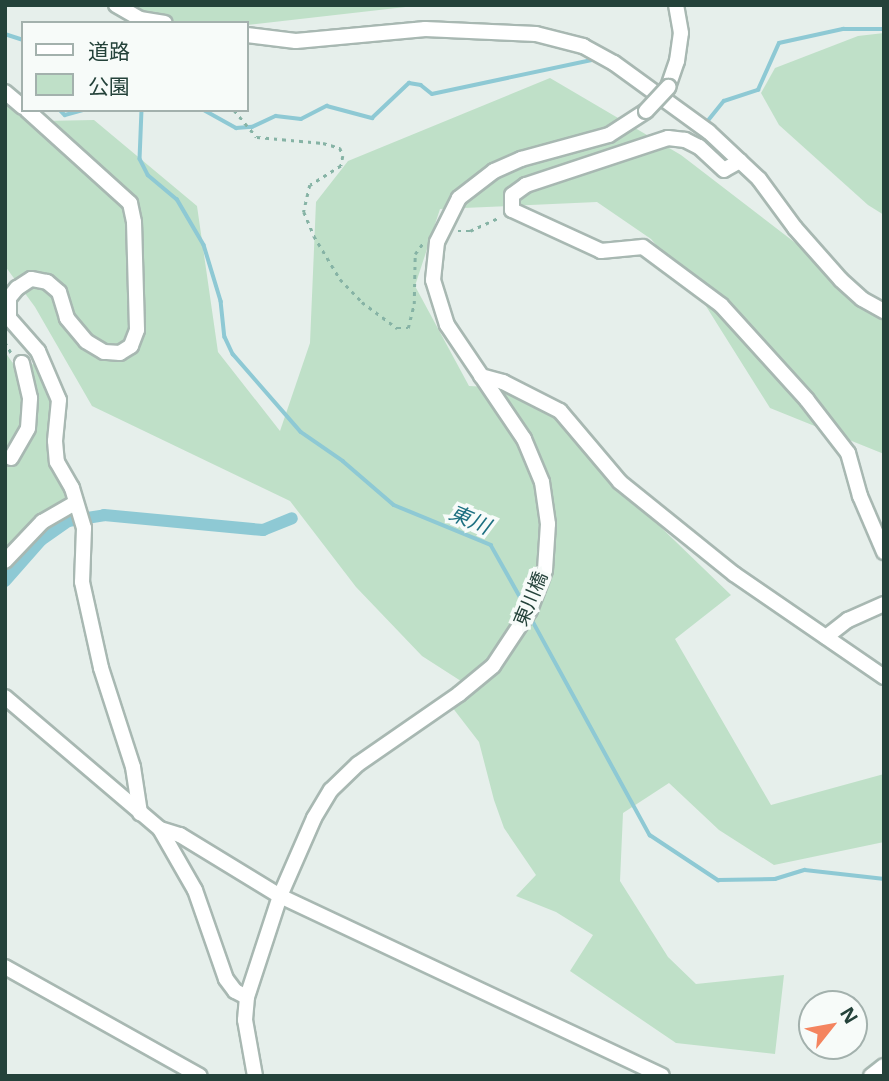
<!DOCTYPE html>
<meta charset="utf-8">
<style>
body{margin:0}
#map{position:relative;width:889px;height:1081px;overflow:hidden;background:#e6efeb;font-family:"Noto Sans","Noto Sans JP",sans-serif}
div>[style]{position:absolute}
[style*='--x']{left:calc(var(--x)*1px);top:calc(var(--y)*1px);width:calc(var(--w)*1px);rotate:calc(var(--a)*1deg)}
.green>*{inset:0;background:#bfe0c8}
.stream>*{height:3.5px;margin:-1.75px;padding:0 1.75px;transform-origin:1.75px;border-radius:1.75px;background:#8ec9d4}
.canal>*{height:12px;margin:-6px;padding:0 6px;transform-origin:6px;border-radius:6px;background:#8ec9d4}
.path>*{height:2.5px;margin-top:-1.25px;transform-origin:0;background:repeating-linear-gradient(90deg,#86b3a5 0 3.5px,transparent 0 8.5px)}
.roads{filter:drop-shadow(2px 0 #a8b8b2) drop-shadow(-2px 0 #a8b8b2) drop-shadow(0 2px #a8b8b2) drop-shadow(0 -2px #a8b8b2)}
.minor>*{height:14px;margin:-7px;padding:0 7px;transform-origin:7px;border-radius:7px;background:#fff}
.bridges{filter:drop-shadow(2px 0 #a8b8b2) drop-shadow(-2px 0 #a8b8b2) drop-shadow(0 2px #a8b8b2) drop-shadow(0 -2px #a8b8b2)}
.minor-bridge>*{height:14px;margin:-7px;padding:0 7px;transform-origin:7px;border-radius:7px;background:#fff}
span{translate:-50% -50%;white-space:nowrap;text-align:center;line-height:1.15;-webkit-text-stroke:7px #f7fbf9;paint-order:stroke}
.street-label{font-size:19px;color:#24423a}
.water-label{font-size:21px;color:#1c6f80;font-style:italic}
.frame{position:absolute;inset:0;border:7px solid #24423a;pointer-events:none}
.legend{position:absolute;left:21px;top:21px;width:228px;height:91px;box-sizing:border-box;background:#f7fbf9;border:2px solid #a3b1ad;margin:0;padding:9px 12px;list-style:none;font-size:21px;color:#24423a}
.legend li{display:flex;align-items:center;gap:14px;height:35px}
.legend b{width:35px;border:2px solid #a3b1ad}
.north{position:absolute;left:798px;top:990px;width:70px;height:70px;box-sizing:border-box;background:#f7fbf9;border:2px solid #a3b1ad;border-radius:50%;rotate:59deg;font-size:19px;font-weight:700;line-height:28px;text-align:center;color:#24423a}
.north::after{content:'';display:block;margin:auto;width:24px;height:32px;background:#f4845f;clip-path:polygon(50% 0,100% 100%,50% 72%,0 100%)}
</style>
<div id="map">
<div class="green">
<i style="clip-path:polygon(110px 5px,423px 5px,247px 25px,146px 23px)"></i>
<i style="clip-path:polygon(884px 33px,884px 215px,868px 205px,779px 125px,761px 93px,775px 68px,858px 36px)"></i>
<i style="clip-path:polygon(550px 78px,681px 155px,884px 311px,884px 454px,770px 408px,699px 295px,651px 239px,597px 202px,440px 209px,415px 286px,469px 386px,511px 388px,557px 413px,616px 484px,731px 595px,675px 639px,771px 805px,884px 774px,884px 842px,774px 865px,719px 830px,669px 783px,623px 813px,620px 881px,668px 957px,696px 984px,784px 975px,775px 1054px,676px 1043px,570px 971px,593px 935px,556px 912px,516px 896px,536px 875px,504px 828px,494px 800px,479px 742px,452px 707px,499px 671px,495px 666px,464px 683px,422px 656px,356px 587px,290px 501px,92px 406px,35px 307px,5px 266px,5px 91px,42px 121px,94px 120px,197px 206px,218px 352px,280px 431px,310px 343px,316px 202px,348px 161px)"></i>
<i style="clip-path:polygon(5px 352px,17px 369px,37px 363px,55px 403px,51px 435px,69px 495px,69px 502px,5px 556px)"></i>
</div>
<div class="stream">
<i style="--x:5;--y:34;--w:19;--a:18"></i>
<i style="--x:60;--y:110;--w:7;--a:45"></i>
<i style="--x:65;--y:115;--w:20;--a:-15"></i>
<i style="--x:142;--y:110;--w:49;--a:92.3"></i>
<i style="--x:140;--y:159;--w:18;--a:63"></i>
<i style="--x:148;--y:175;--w:38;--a:40"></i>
<i style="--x:177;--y:199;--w:53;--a:59.6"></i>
<i style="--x:204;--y:245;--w:59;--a:73.1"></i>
<i style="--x:221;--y:301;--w:36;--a:84"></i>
<i style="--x:225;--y:337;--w:19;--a:65"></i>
<i style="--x:233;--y:354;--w:103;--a:48.9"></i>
<i style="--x:301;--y:432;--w:51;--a:34.6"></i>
<i style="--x:343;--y:461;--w:67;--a:40.8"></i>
<i style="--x:394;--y:505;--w:105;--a:22.4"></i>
<i style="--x:491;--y:545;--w:73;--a:60.6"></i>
<i style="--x:204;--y:110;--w:37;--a:29"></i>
<i style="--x:236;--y:128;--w:16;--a:-4"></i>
<i style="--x:252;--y:127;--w:26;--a:-25"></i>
<i style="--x:276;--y:116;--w:25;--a:7"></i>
<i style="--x:301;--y:119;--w:29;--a:-27"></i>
<i style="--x:327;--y:106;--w:47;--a:14.9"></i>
<i style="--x:372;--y:118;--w:51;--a:-43.4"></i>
<i style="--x:409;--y:83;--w:12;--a:9"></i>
<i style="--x:421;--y:85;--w:14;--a:39"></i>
<i style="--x:432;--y:94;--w:169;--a:-12"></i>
<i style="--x:706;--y:123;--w:28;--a:-51"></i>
<i style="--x:724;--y:101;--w:36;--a:-18"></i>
<i style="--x:758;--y:90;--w:51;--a:-65.9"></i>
<i style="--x:779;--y:43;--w:66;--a:-12.3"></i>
<i style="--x:843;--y:29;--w:41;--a:0"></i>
<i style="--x:530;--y:616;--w:250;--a:61.3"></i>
<i style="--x:650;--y:835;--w:82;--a:33.5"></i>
<i style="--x:718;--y:880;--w:57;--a:-1"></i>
<i style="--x:775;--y:879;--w:31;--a:-17"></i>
<i style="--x:805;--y:870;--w:80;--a:6.5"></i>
</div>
<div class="canal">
<i style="--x:5;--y:581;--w:55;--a:-48.7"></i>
<i style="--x:41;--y:540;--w:33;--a:-35"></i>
<i style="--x:68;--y:521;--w:36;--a:-9"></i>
<i style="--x:104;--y:515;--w:160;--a:5.4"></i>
<i style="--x:263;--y:530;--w:31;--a:-22"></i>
</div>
<div class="path">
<i style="--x:234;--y:110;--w:35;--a:50"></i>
<i style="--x:257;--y:137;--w:66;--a:5.2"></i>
<i style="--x:323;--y:143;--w:18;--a:16"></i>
<i style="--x:340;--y:148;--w:9;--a:69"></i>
<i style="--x:343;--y:156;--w:10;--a:101"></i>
<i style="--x:341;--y:166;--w:36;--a:148"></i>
<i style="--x:310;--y:185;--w:28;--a:103"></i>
<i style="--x:304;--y:212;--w:26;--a:67"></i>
<i style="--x:314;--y:236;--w:50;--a:58.8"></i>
<i style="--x:340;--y:279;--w:32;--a:46"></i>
<i style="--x:362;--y:302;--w:44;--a:36.6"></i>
<i style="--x:397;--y:328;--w:11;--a:0"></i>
<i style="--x:408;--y:328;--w:25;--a:-76"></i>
<i style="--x:414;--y:304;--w:50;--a:-88.9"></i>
<i style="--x:415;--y:254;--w:14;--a:-54"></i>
<i style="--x:458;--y:231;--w:12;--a:0"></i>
<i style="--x:470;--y:231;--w:33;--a:-25"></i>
<i style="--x:5;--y:342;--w:16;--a:60"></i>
</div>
<div class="roads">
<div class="minor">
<i style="--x:116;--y:5;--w:28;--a:30"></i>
<i style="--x:140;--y:19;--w:25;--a:9"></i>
<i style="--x:247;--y:35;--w:49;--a:7"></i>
<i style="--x:296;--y:41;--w:130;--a:-5.3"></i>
<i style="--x:425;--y:29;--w:111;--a:2.6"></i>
<i style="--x:536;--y:34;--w:49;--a:14.3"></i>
<i style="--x:583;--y:46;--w:35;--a:29"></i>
<i style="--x:614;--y:63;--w:117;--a:36"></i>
<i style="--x:709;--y:132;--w:69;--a:43.2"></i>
<i style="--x:759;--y:179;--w:61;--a:53.7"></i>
<i style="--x:795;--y:228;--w:69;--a:48.5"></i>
<i style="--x:841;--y:280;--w:28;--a:42"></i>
<i style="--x:862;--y:299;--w:25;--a:29"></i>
<i style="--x:668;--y:87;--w:28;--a:-71"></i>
<i style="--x:677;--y:61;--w:28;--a:-82"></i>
<i style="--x:681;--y:33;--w:28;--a:-100"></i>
<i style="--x:5;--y:92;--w:23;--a:40"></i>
<i style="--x:27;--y:110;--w:139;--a:42.1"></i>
<i style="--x:130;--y:203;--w:19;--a:78"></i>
<i style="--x:134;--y:222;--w:108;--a:88.4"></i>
<i style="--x:137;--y:330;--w:17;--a:111"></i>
<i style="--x:131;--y:346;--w:13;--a:148"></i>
<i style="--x:120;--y:353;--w:16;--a:-176"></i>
<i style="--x:104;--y:352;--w:21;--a:-149"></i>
<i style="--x:86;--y:341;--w:30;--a:-130"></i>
<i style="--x:67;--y:318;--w:27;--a:-107"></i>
<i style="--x:59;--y:292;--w:16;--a:-140"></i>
<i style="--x:47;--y:282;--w:16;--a:-169"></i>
<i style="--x:31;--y:279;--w:17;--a:147"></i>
<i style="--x:17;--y:288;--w:13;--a:129"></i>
<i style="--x:9;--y:298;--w:20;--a:90"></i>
<i style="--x:9;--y:318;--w:44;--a:48.7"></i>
<i style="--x:38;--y:351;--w:53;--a:66.8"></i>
<i style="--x:59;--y:400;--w:41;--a:95.6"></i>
<i style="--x:55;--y:441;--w:21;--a:85"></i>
<i style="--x:57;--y:462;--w:30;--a:60"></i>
<i style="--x:72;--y:488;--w:42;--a:73.3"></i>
<i style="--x:84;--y:528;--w:54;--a:92.1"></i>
<i style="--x:82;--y:582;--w:88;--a:77.5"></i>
<i style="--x:101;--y:668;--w:104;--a:72.1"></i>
<i style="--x:133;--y:767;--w:47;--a:81.3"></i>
<i style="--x:740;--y:161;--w:18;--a:151"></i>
<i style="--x:724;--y:170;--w:34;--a:-137"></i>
<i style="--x:699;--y:147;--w:16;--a:-153"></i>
<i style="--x:685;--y:140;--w:17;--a:-173"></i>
<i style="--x:668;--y:138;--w:150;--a:161.7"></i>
<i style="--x:526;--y:185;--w:17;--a:144"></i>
<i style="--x:512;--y:195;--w:15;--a:90"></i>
<i style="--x:512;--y:210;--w:98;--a:24.7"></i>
<i style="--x:601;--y:251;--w:42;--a:-5.4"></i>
<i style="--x:643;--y:247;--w:97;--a:36.6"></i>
<i style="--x:721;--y:305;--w:128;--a:47.8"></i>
<i style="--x:807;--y:400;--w:67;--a:52.3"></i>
<i style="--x:848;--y:453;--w:45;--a:74.4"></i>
<i style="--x:860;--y:496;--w:61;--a:66.8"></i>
<i style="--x:481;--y:376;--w:23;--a:15"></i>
<i style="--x:503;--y:382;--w:64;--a:27"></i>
<i style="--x:560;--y:411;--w:93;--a:49.8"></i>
<i style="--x:620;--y:482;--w:146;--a:38.9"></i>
<i style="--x:734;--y:574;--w:182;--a:34.5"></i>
<i style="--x:11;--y:458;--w:34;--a:-60"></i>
<i style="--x:28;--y:428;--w:30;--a:-86"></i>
<i style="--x:30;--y:398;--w:36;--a:-103"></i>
<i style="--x:5;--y:561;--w:54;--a:-46.5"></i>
<i style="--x:42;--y:522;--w:39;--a:-30"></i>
<i style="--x:826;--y:637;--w:28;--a:-38"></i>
<i style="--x:848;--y:620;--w:39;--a:-24"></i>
<i style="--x:5;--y:697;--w:204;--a:40.4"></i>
<i style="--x:160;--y:829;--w:21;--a:17"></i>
<i style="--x:180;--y:835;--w:117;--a:31.4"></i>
<i style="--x:280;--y:896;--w:422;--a:25.2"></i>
<i style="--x:160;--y:829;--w:70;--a:60.2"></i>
<i style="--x:195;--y:890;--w:94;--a:70.8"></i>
<i style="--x:226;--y:979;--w:15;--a:53"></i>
<i style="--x:235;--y:991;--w:13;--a:27"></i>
<i style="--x:5;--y:967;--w:223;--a:29.2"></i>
<i style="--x:255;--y:1076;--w:57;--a:-100.1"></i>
<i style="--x:245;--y:1020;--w:23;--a:-85"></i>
<i style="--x:247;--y:997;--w:106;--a:-71.9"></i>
<i style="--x:280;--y:896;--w:85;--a:-66.4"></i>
<i style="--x:314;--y:818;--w:33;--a:-59"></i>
<i style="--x:331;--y:790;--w:37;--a:-44"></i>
<i style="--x:358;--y:764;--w:123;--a:-34.7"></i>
<i style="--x:459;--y:694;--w:44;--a:-39.5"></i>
<i style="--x:493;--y:666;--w:67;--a:-56.5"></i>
<i style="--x:530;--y:610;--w:43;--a:-69.4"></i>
<i style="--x:545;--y:570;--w:46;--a:-86.3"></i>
<i style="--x:548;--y:524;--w:42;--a:-98.1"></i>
<i style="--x:542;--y:482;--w:47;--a:-112.7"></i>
<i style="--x:524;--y:439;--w:138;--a:-124"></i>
<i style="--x:447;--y:325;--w:47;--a:-107.3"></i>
<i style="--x:433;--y:280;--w:38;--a:-84"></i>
<i style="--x:437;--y:242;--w:49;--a:-63.4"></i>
<i style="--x:459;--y:198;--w:44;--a:-37.6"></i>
<i style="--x:494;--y:171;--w:30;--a:-24"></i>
<i style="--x:521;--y:159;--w:91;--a:-15.3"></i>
<i style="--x:609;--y:135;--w:44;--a:-33"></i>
<i style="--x:871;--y:1076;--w:16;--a:-38"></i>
</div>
</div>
<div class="bridges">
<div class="minor-bridge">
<i style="--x:646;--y:111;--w:33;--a:-47"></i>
</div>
</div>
<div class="street-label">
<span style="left:531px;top:599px;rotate:-67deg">東川橋</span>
</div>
<div class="water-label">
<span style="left:470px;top:519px;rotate:23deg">東川</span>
</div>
<div class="frame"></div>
<ul class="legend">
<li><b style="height:9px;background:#fff"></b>道路</li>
<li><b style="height:19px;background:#bfe0c8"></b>公園</li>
</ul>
<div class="north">N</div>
</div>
